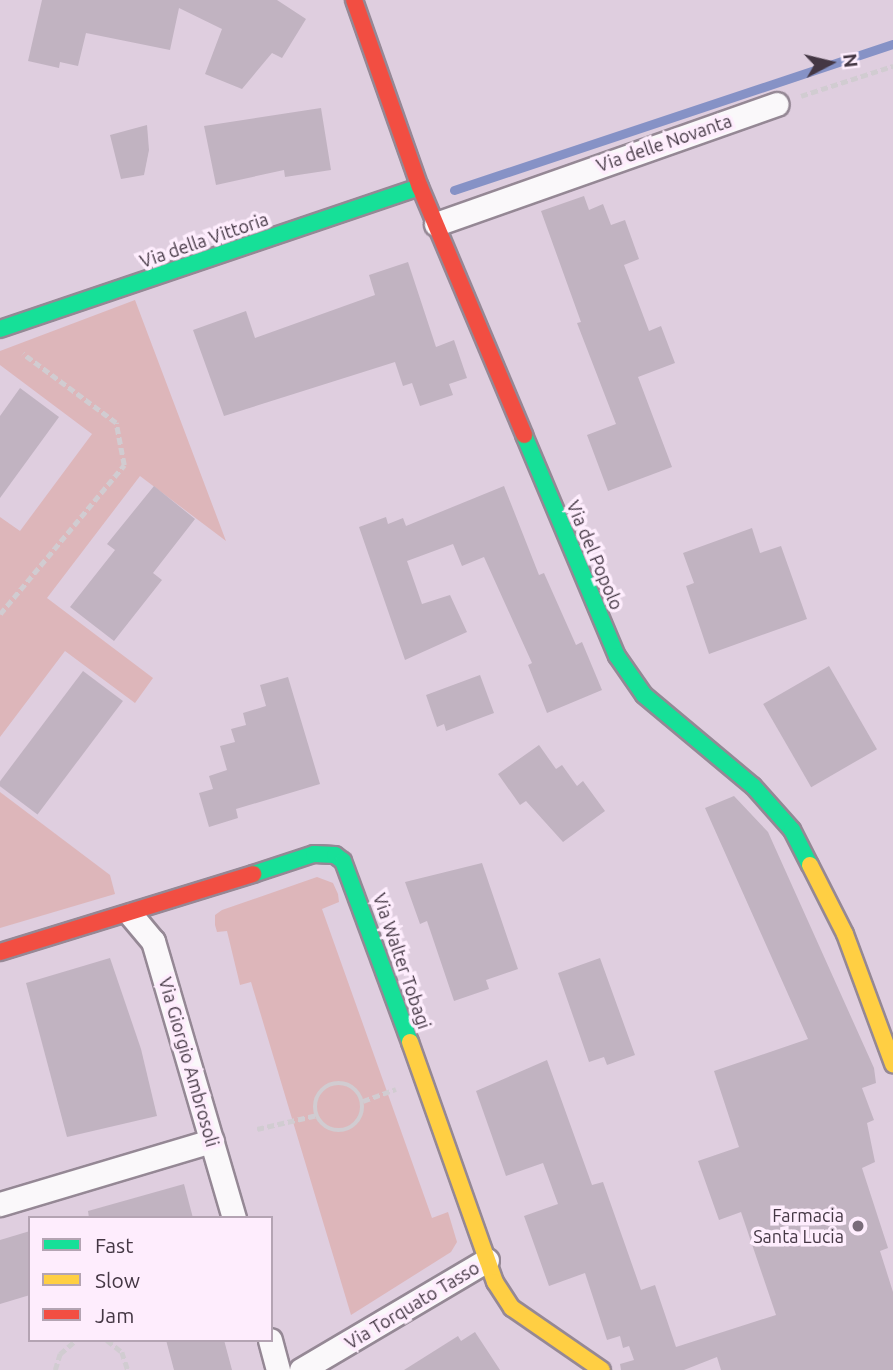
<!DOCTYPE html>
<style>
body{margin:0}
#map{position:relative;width:893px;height:1370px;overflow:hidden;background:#dfcedf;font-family:Ubuntu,sans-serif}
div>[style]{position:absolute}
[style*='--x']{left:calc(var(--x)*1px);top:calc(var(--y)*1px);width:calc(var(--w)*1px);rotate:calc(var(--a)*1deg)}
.green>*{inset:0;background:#ddb6ba}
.stream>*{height:9px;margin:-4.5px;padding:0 4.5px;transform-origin:4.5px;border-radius:4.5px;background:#8692c6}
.building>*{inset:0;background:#c1b3c1;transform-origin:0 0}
.path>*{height:4.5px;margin-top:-2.25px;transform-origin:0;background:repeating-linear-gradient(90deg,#d1ccd1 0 7px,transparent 0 10.5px)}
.path>.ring{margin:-2.25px;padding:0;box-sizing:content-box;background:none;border:4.5px solid #d1ccd1;border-radius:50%}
.roads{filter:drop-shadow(2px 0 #958895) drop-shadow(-2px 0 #958895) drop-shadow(0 2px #958895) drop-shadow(0 -2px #958895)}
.street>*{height:23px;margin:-11.5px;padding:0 11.5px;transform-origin:11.5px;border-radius:11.5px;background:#faf8fa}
.fast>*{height:16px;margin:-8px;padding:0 8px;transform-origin:8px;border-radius:8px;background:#16e098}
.slow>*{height:16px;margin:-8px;padding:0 8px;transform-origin:8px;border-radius:8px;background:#ffcf43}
.jam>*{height:16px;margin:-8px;padding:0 8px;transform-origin:8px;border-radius:8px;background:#f24e42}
.dots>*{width:19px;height:19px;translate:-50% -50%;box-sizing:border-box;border:4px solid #feedfd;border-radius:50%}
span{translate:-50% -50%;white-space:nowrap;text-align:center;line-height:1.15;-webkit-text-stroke:7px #feedfd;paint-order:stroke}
.street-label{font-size:18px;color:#443744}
.poi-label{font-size:18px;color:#443744}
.right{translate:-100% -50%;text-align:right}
.legend{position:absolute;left:28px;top:1216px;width:245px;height:126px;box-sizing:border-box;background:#feedfd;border:2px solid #b4a4b3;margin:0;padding:9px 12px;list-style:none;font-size:21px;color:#443744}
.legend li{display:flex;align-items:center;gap:14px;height:35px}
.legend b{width:35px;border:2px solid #b4a4b3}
.north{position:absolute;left:795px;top:28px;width:70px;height:70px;-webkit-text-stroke:5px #feedfd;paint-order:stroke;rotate:83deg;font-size:19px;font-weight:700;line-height:28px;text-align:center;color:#443744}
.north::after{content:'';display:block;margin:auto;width:24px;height:32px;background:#443744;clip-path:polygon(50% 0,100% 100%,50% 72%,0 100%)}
</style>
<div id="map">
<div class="green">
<i style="clip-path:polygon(135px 300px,226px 541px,140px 476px,47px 598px,153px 678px,135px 703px,65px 651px,0 737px,0 517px,20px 531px,92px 434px,0 365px,0 351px)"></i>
<i style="clip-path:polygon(0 792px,110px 875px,115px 894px,0 928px)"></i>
<i style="clip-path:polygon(317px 877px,333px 883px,338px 894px,339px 902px,322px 909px,432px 1218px,448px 1212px,457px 1242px,451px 1252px,351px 1315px,251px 982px,240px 985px,227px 931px,217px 932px,215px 925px,215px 915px,222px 910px)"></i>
</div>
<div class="stream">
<i style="--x:454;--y:190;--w:463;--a:-18.4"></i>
</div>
<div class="building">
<i style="clip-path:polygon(42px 0,277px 0,306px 19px,282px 58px,272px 53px,242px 89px,205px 74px,222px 29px,179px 8px,170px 50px,86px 33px,78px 66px,60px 62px,59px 68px,28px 61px)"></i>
<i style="clip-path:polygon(321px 108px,331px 170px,285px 177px,284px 170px,216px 185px,204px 126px)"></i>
<i style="clip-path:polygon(147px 125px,149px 150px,144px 175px,121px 179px,110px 135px)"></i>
<i style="clip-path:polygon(584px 196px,589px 210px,603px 204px,611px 225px,625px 220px,639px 259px,624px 265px,649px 331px,661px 326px,675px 363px,638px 377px,672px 467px,608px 491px,587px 435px,616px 424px,577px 323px,581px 322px,541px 211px)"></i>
<i style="clip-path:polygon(408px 262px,436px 347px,454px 340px,467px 378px,449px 384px,453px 395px,420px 406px,412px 383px,403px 386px,395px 362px,224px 416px,193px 330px,246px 311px,255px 338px,375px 295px,369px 275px)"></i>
<i style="clip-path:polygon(20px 388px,59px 417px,0 498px,0 416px)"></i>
<i style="clip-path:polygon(154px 486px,195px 519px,153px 573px,162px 580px,114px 641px,70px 607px,115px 550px,107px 544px)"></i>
<i style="clip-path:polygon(504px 486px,539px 575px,544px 573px,576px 645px,582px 642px,602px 690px,547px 713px,528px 665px,532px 663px,484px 557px,462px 566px,453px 544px,407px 561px,422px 604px,450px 595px,467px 632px,405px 660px,359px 527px,386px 517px,388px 524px,403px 518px,406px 526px)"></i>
<i style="clip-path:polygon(752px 528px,760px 553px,781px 546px,807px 619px,709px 654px,686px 586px,694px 583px,683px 553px)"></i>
<i style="left:829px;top:666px;width:96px;height:76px;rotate:60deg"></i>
<i style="left:83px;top:671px;width:50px;height:142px;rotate:37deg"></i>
<i style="clip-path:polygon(480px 675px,494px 713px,446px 731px,444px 724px,437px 727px,426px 695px)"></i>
<i style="clip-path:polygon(288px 677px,320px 784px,236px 809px,238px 818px,209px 827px,199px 793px,213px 789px,209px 776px,227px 770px,220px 746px,235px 742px,231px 729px,246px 725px,243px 713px,266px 706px,260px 685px)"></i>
<i style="clip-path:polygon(539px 745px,556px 769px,562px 765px,577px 786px,583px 781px,605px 811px,563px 842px,526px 801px,520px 805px,498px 774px)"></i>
<i style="clip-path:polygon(734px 796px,768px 832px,874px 1068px,876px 1083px,862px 1088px,874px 1120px,867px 1123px,875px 1162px,862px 1168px,888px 1248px,880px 1251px,893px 1292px,893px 1370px,721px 1370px,717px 1357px,684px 1370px,621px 1370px,620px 1364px,634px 1360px,629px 1346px,623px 1348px,620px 1336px,607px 1340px,585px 1273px,549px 1286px,524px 1216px,558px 1204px,543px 1163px,506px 1176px,476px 1091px,547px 1060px,592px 1185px,603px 1182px,641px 1290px,655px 1285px,676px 1347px,776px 1315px,741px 1212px,719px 1220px,698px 1161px,739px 1147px,714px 1071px,808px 1039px,705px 808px)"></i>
<i style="clip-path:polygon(482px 863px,518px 969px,486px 980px,489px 989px,454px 1001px,427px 921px,420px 924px,405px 882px)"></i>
<i style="clip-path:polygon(110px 958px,141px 1049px,157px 1116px,67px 1137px,26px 983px)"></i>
<i style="clip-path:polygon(600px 958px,635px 1055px,607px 1065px,604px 1057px,589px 1062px,558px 973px)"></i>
<i style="clip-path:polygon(184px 1184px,193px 1218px,89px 1218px,88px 1211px)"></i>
<i style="clip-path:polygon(30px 1231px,30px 1295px,0 1304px,0 1240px)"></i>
<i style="clip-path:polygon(475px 1332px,500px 1370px,404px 1370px,458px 1336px,461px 1341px)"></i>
<i style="clip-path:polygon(166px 1340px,224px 1340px,232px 1370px,174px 1370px)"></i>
</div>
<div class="path">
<i style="--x:801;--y:96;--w:97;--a:-18.1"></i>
<i style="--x:0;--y:614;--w:194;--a:-50.2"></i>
<i style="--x:124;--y:465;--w:43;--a:-100.8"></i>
<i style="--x:116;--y:423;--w:116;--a:-143.4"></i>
<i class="ring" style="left:315px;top:1083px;width:43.5px;height:43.5px"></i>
<i style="--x:363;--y:1101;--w:35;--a:-20"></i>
<i style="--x:257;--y:1129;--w:62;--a:-13.1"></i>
<i style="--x:107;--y:1340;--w:19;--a:39"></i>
<i style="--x:122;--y:1352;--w:19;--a:72"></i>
<i style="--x:55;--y:1370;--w:17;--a:-73"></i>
<i style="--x:60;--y:1354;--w:21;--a:-41"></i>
</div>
<div class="roads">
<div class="street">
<i style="--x:436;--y:224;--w:361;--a:-19.4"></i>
<i style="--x:131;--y:915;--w:34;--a:50"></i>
<i style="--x:153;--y:941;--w:289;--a:73.7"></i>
<i style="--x:0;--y:1204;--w:221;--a:-16.6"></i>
<i style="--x:270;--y:1340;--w:31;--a:75"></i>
<i style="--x:301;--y:1370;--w:216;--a:-30.6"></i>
</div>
<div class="fast">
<i style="--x:0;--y:329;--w:443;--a:-18.7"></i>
<i style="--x:524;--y:435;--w:240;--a:67.2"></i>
<i style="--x:617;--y:656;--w:47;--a:55.3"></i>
<i style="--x:644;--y:695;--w:142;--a:39.9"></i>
<i style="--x:753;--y:786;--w:59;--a:48.4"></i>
<i style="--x:792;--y:830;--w:39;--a:63"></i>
<i style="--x:253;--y:874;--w:64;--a:-18.2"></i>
<i style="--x:314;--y:854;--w:21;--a:3"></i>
<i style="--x:335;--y:855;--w:10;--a:37"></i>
<i style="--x:343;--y:861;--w:193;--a:69.7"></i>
</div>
<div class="slow">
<i style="--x:810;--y:865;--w:77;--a:63.1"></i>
<i style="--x:845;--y:934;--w:139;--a:69.7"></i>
<i style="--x:410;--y:1042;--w:255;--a:70.5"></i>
<i style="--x:495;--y:1282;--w:31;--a:57"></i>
<i style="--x:512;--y:1308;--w:109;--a:34.6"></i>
</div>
<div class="jam">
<i style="--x:354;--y:0;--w:198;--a:70.6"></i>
<i style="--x:420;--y:187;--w:269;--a:67.2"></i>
<i style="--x:0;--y:952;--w:265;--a:-17.1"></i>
</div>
</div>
<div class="dots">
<i style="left:858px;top:1226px;background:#7a6c7a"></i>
</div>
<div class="street-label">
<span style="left:664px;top:143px;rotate:-19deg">Via delle Novanta</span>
<span style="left:204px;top:240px;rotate:-19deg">Via della Vittoria</span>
<span style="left:595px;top:555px;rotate:67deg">Via del Popolo</span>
<span style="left:402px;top:961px;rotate:71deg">Via Walter Tobagi</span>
<span style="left:189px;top:1062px;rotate:74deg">Via Giorgio Ambrosoli</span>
<span style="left:412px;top:1305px;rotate:-31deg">Via Torquato Tasso</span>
</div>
<div class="poi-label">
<span class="right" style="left:844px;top:1226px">Farmacia<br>Santa Lucia</span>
</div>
<ul class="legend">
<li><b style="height:9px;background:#16e098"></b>Fast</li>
<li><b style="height:9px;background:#ffcf43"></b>Slow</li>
<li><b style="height:9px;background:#f24e42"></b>Jam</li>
</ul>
<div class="north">N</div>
</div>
